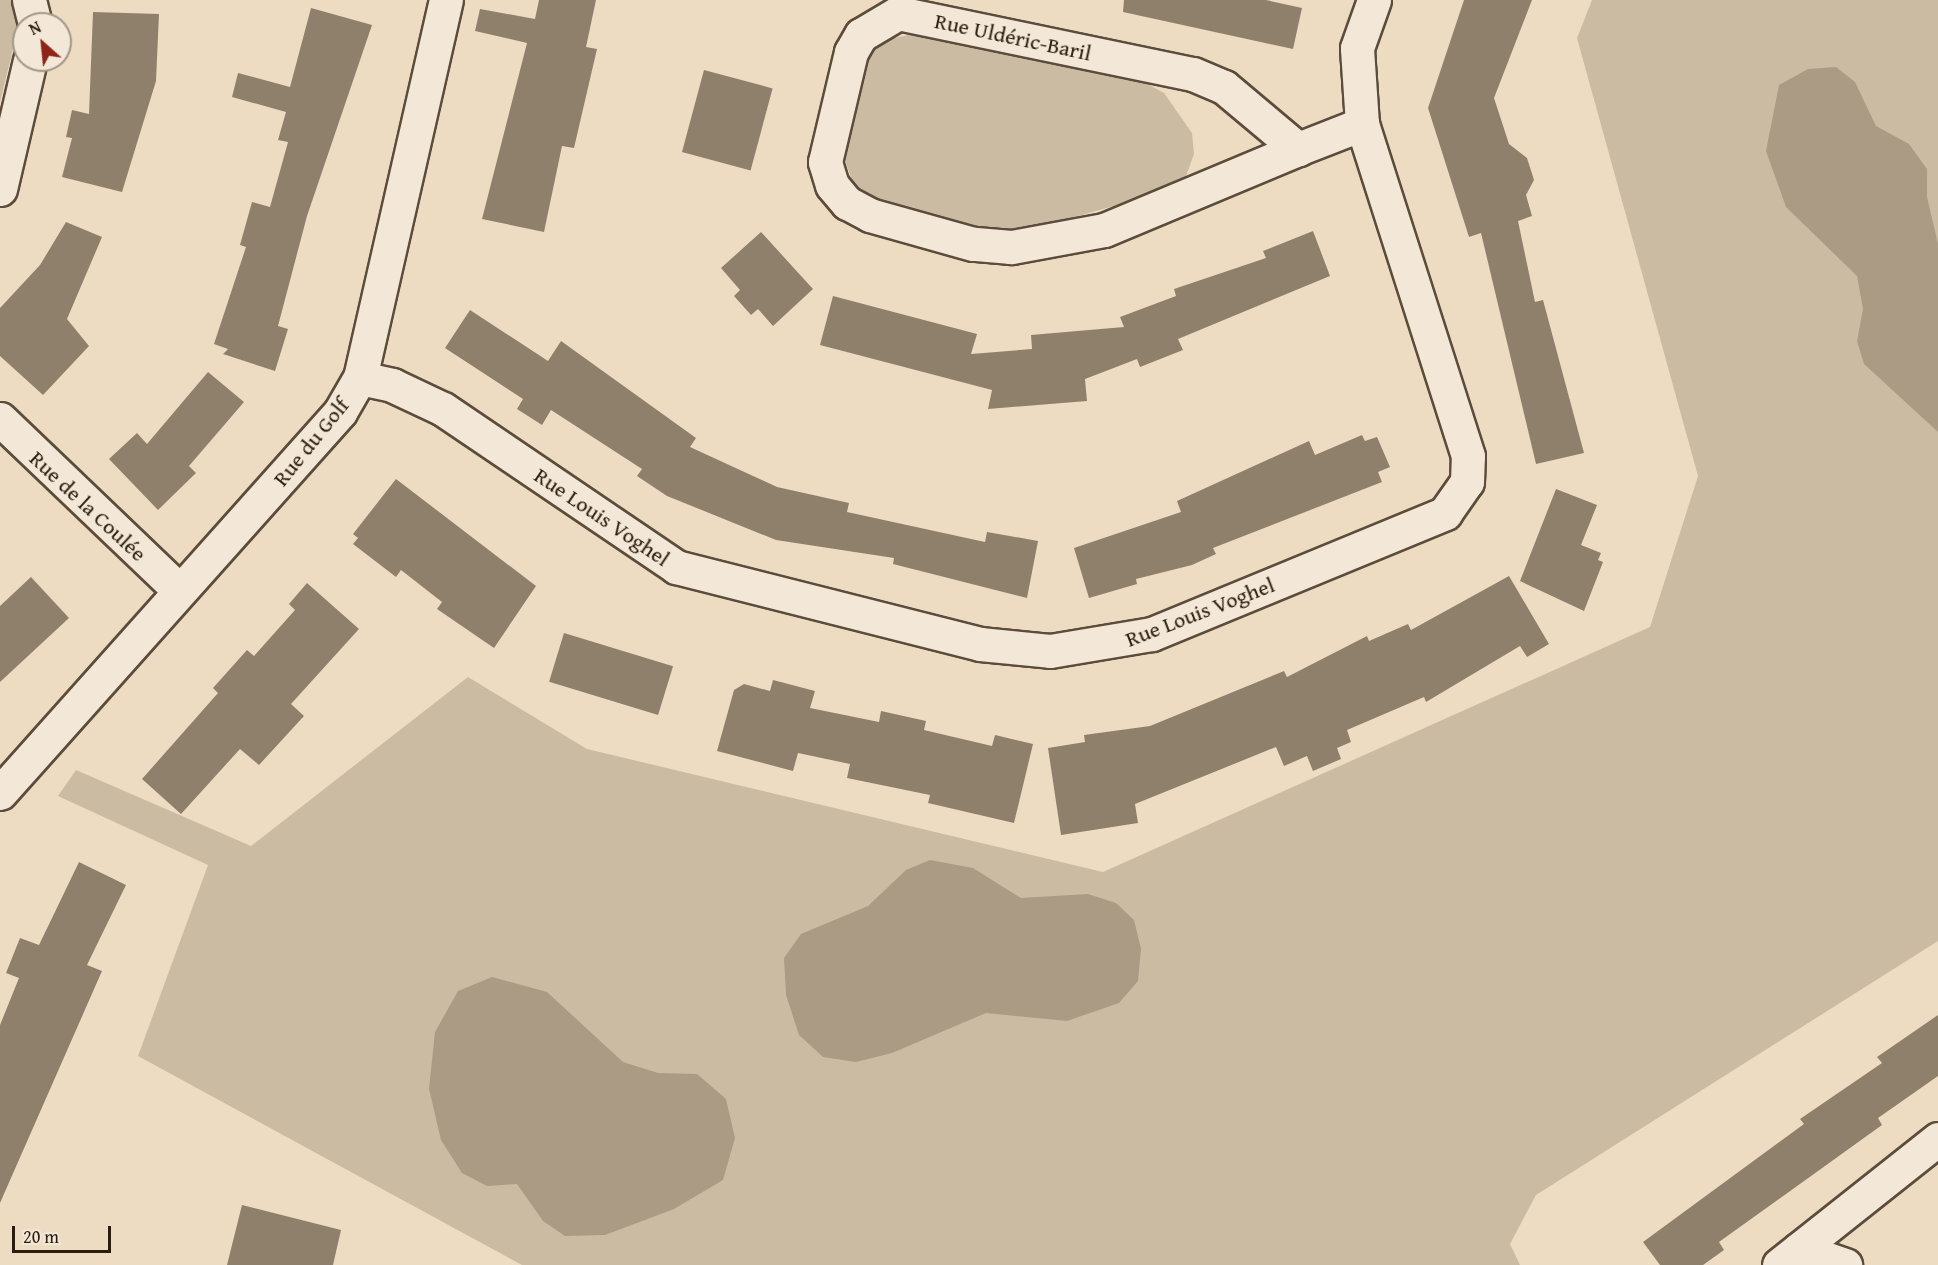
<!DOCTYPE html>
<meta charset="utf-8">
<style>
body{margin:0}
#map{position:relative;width:1938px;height:1265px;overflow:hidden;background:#eddcc2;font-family:"Gentium Book Plus",serif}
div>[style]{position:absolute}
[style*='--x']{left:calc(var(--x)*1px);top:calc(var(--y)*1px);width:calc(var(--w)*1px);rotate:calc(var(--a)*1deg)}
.green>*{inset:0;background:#ccbba3}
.water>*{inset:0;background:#ab9b85}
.building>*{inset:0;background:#8f806c;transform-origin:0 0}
.roads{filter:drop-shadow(2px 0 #5b4c3b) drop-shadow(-2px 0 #5b4c3b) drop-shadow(0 2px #5b4c3b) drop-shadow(0 -2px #5b4c3b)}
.minor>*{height:33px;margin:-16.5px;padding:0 16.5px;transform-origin:16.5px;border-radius:16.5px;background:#f3e8d7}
span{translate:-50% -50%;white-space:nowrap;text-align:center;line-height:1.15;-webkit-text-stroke:4.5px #f3e8d7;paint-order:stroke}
.street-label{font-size:22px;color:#2a1c0e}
.north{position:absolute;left:12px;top:12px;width:60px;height:60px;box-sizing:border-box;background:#f3e8d7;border:2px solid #a39687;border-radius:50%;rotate:333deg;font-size:16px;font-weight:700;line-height:24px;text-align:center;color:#2a1c0e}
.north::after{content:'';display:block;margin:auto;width:21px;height:27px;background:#8f2418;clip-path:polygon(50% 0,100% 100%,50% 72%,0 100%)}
.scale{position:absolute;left:12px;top:1226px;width:99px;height:27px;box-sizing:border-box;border:3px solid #2a1c0e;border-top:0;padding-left:8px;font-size:18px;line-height:21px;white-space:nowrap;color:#2a1c0e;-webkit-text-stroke:4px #f3e8d7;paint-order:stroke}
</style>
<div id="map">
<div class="green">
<i style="clip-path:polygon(0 0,13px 0,18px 29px,0 102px)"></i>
<i style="clip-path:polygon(1592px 0,1938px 0,1938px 941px,1536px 1195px,1510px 1244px,1520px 1265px,522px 1265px,138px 1056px,208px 865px,58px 796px,76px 770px,251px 846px,468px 677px,587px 749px,1103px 872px,1650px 627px,1698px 476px,1577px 38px)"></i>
<i style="clip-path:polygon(918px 33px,1142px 81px,1164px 93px,1192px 133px,1194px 154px,1186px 176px,1174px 189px,1032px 229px,989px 231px,874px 202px,855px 189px,842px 152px,865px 53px,881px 41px)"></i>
</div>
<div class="water">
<i style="clip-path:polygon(1836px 67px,1855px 82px,1876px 126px,1909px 144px,1927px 169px,1927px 197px,1938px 244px,1938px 432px,1864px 364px,1857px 341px,1863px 309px,1857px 276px,1786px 207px,1766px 151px,1779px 85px,1808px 69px)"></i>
<i style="clip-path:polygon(930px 860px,973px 868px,1021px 898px,1088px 894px,1116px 903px,1134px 920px,1141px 949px,1138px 981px,1119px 1003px,1067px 1021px,986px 1013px,892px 1053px,856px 1062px,823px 1057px,799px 1035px,786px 995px,784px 958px,801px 934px,868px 906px,906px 870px)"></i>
<i style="clip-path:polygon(492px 977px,547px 992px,623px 1062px,658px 1073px,697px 1074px,726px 1099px,735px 1138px,723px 1180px,674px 1209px,605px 1235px,565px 1236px,543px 1221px,517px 1184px,487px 1186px,462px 1173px,441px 1140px,429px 1089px,435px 1032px,458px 991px)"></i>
</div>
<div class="building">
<i style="clip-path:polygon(539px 0,596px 0,586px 47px,597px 49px,574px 148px,562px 146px,544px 232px,482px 219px,527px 43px,475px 31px,480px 9px,535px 19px)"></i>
<i style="clip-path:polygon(1124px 0,1266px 0,1302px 8px,1293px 49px,1123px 12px)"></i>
<i style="clip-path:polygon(1464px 0,1532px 0,1494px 98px,1509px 144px,1527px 158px,1534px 180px,1526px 195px,1532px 216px,1518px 221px,1535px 302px,1543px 300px,1584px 453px,1536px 464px,1481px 233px,1469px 237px,1428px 108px)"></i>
<i style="clip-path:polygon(311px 8px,372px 25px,307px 216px,278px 326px,288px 329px,275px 371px,223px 354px,228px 349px,214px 344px,246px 247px,240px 245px,252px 202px,270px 207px,288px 142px,278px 140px,286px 112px,232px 97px,238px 73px,290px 87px)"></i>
<i style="clip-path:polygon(93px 12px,159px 14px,156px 81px,122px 192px,62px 177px,72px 138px,66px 137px,72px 110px,89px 114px)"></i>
<i style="left:704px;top:70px;width:71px;height:85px;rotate:15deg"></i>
<i style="clip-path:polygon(66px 222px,102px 237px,67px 319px,89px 346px,43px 395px,0 356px,0 308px,40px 265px)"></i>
<i style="clip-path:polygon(1313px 231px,1330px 276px,1178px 339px,1183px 350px,1140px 367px,1137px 359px,1085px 379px,1087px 401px,988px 409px,992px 390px,820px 345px,833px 296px,977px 334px,971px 354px,1032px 349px,1031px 335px,1124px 327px,1120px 317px,1176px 296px,1174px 289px,1266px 258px,1263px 251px)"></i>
<i style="clip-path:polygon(761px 232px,813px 289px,773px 326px,758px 309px,751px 315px,734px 296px,740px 290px,721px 268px)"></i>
<i style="clip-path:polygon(470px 310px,548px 361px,561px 341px,696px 438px,690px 447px,777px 487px,849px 503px,847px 512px,985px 542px,987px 532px,1038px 541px,1027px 598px,893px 564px,894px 558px,776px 540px,667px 496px,637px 476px,642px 469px,551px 410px,542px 425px,517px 409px,523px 399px,445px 348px)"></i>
<i style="clip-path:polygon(208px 372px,244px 402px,189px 466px,196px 473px,158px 510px,109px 459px,137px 433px,147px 444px)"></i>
<i style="clip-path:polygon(1362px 435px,1365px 441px,1377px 437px,1390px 467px,1378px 472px,1382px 482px,1213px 548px,1216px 554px,1192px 565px,1136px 579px,1137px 584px,1089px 598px,1074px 548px,1181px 512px,1177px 501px,1309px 441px,1315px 455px)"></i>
<i style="clip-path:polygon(396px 479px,536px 586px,494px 648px,437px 609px,442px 602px,401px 570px,396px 577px,353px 544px,358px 538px,353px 534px)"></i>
<i style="clip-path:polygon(1556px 489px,1597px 505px,1581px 545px,1601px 553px,1598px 560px,1603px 562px,1584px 611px,1520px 581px)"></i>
<i style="clip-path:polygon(1509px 576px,1549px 644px,1527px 657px,1520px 646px,1426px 702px,1424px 697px,1347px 730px,1351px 742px,1337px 748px,1341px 759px,1313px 771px,1307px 756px,1284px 766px,1276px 747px,1135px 804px,1138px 823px,1061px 835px,1048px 748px,1085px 742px,1084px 735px,1150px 726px,1284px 671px,1287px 677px,1367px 636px,1369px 641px,1408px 624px,1411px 630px)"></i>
<i style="clip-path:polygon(31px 577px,69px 618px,0 682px,0 606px)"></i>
<i style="clip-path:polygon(307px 583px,359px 629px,291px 704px,304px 716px,259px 765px,240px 749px,181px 814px,142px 779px,218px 693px,213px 688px,247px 650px,254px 656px,295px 610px,289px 604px)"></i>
<i style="left:564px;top:633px;width:114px;height:51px;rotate:17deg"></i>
<i style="clip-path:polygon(773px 680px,815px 691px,810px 708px,879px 722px,881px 711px,926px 721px,924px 730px,992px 746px,995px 735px,1033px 744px,1014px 823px,928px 803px,930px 795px,847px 778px,850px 764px,798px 753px,793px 771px,717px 751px,734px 690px,744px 684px,770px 691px)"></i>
<i style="clip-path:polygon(79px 862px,126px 885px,87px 965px,102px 971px,0 1203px,0 1025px,19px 978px,6px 973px,20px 938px,39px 945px)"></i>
<i style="clip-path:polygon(1938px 1015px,1938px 1076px,1878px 1118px,1882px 1125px,1719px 1242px,1724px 1250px,1703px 1265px,1660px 1265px,1643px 1242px,1804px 1124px,1800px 1119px,1882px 1063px,1877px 1057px)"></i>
<i style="clip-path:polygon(242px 1205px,341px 1230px,333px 1265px,227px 1265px)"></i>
</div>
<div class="roads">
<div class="minor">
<i style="--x:29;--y:0;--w:25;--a:76"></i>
<i style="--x:1298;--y:149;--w:210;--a:157.3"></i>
<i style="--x:1104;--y:230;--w:95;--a:169.6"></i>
<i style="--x:1011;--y:247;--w:38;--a:-175"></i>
<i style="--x:973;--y:244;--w:107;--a:-164.3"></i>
<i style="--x:870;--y:215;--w:26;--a:-152"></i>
<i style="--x:847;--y:203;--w:23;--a:-130"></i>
<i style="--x:832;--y:185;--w:24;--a:-107"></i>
<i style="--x:825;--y:162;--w:113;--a:-76.7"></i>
<i style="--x:851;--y:52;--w:20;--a:-60"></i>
<i style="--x:861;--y:35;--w:43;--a:-30.7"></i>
<i style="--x:898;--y:13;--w:301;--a:11.7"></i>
<i style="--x:1193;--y:74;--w:34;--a:23"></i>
<i style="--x:1224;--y:87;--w:97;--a:40"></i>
<i style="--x:1298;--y:149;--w:69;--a:-21.3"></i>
<i style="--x:0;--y:189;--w:132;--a:-76.9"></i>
<i style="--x:360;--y:378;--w:33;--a:12"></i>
<i style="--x:392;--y:385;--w:56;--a:25.2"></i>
<i style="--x:443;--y:409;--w:282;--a:34.1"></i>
<i style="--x:676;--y:567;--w:314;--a:14.2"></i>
<i style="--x:980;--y:644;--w:70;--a:5.7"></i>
<i style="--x:1050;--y:651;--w:103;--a:-9.5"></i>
<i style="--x:1152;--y:634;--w:317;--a:-22.4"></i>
<i style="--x:1445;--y:513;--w:38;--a:-55"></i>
<i style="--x:1467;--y:482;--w:26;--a:-88"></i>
<i style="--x:1468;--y:456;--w:349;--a:-107.7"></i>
<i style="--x:1362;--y:124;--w:76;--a:-93.8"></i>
<i style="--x:1357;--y:48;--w:51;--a:-70.5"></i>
<i style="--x:0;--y:419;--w:248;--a:43.7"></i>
<i style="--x:0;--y:793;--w:511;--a:-48.25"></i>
<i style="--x:340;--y:412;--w:39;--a:-60"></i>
<i style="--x:360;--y:378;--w:388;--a:-77.2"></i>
<i style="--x:1799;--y:1249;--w:49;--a:19.2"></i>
<i style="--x:1779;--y:1265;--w:203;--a:-38.4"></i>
</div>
</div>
<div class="street-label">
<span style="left:1013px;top:37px;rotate:12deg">Rue Uldéric-Baril</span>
<span style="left:311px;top:442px;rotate:-51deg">Rue du Golf</span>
<span style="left:88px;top:506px;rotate:43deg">Rue de la Coulée</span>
<span style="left:602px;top:517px;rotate:34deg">Rue Louis Voghel</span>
<span style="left:1200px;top:612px;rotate:-21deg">Rue Louis Voghel</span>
</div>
<div class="north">N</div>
<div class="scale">20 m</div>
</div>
